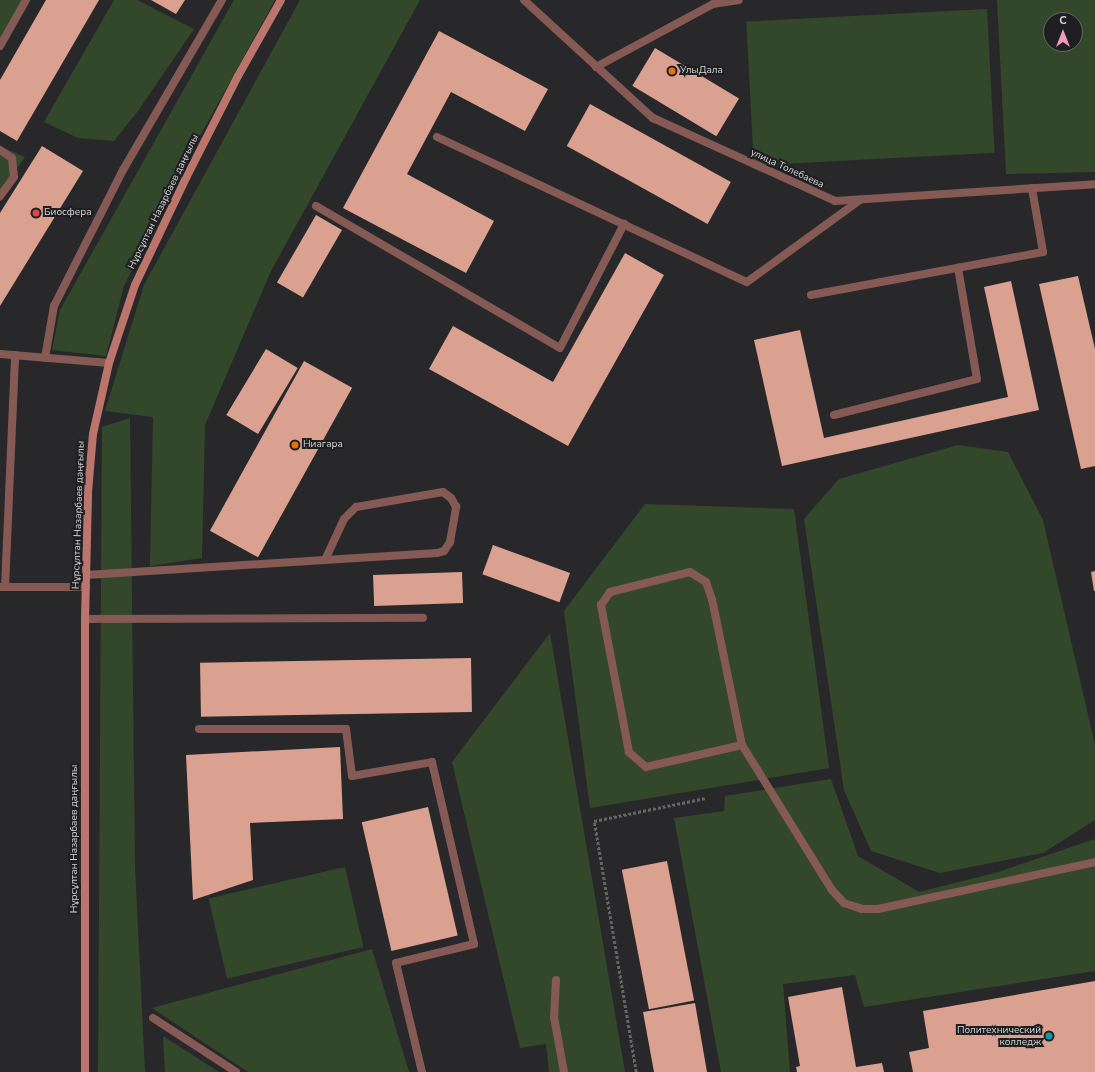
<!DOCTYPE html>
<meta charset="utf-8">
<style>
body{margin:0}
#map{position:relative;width:1095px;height:1072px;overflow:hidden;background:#28282b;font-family:"Nunito Sans",sans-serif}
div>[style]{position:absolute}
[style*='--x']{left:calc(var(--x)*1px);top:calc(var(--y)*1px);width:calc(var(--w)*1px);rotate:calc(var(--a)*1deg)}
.green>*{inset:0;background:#33482a;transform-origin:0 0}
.building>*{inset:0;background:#daa190;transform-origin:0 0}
.path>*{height:2.5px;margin-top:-1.25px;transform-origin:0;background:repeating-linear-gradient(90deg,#656567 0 3px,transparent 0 5px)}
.lane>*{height:8px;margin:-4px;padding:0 4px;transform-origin:4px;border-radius:4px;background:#865a54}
.street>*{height:8px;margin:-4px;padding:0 4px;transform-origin:4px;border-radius:4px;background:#865a54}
.secondary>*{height:8px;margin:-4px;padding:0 4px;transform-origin:4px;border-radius:4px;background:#bb756c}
.dots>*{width:11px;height:11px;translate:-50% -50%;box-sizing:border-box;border:2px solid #1f1e21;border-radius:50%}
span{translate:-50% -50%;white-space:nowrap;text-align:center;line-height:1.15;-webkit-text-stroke:4px #1f1e21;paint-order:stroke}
.poi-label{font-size:10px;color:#d6d6d7}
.left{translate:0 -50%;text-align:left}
.right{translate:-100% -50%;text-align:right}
.street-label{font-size:10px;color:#d6d6d7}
.north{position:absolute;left:1043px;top:12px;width:40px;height:40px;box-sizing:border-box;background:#1f1e21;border:1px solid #68686a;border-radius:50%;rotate:0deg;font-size:11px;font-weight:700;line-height:16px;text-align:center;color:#d6d6d7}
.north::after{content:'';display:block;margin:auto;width:14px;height:18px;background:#f09ab7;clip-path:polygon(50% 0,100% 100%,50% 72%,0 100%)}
</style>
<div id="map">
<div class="green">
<i style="clip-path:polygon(0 0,22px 0,0 40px)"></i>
<i style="clip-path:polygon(114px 0,137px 0,194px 29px,138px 111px,114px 141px,78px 138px,44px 122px)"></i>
<i style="clip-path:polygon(234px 0,275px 0,185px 163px,124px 286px,106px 356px,52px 350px,60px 310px)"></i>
<i style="clip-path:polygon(300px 0,420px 0,271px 271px,205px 425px,202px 558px,150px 566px,153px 417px,105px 411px,144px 285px)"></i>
<i style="clip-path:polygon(evenodd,997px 0,1095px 0,1095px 172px,1006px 174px,997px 0,1051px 20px,1075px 20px,1075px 44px,1051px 44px,1051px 20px)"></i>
<i style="left:987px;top:9px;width:144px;height:241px;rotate:87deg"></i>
<i style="clip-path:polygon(0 146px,25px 157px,0 193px)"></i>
<i style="clip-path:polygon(130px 418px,135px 867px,145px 1072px,98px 1072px,102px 427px)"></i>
<i style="clip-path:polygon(958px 445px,1008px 452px,1043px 520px,1095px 745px,1095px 820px,1043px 853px,940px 873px,871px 851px,844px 790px,804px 519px,839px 479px)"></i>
<i style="clip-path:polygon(645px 504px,794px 509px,829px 768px,590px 808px,564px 611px)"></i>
<i style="clip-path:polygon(550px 633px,625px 1072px,549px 1072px,546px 1044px,520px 1048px,452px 762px)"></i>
<i style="clip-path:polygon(831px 779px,858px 856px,919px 892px,995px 873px,1095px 839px,1095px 971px,864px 1007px,855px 975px,783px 984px,790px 1072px,721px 1072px,674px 818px,724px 811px,725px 796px)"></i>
<i style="left:345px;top:867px;width:82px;height:140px;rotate:77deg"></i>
<i style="clip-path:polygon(372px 949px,409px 1072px,248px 1072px,152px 1008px)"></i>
<i style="clip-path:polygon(163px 1036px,219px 1072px,165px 1072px)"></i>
</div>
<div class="building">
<i style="clip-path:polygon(46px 0,99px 0,17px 141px,0 131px,0 80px)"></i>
<i style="clip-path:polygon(151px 0,185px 0,176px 14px)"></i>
<i style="clip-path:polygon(439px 31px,548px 89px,525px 131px,451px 92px,407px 174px,494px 221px,466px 273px,343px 208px)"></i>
<i style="left:655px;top:48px;width:98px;height:44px;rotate:31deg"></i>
<i style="left:590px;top:104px;width:161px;height:48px;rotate:29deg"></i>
<i style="clip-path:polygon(42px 146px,83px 171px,0 306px,0 213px)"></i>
<i style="left:316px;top:215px;width:30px;height:78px;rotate:30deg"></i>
<i style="clip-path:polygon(625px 253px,664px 275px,568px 446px,429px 369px,453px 326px,553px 382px)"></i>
<i style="clip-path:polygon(1078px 276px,1095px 349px,1095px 466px,1081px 469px,1039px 284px)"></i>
<i style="clip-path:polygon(1011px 281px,1039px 410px,782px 466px,754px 340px,800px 330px,824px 438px,1008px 397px,984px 287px)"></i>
<i style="left:266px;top:349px;width:37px;height:77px;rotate:31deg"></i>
<i style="left:304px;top:361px;width:55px;height:194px;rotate:29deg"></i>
<i style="left:493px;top:545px;width:82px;height:31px;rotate:20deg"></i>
<i style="clip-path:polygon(1095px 571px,1095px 591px,1094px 591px,1091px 572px)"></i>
<i style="left:462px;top:572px;width:31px;height:89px;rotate:88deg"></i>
<i style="left:471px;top:658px;width:54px;height:271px;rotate:89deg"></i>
<i style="clip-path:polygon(340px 747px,343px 819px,250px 823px,253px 880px,193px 900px,186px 755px)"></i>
<i style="left:428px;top:807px;width:132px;height:68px;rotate:77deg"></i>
<i style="left:667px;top:861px;width:142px;height:46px;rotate:79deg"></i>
<i style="clip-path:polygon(1095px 981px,1095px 1072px,913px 1072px,909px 1052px,929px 1048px,923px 1011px)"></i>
<i style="clip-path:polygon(842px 987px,856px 1067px,882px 1063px,884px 1072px,797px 1072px,796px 1067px,800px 1066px,788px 997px)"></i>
<i style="clip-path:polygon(695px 1003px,707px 1072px,654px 1072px,643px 1012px)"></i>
</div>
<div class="path">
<i style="--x:636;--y:1072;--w:254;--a:-99.5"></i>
<i style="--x:594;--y:821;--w:114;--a:-11.6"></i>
</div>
<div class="lane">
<i style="--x:596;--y:67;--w:133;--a:-28.3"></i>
<i style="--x:713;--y:4;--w:26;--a:-9"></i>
<i style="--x:437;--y:137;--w:342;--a:25.1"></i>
<i style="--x:747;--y:282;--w:140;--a:-36"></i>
<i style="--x:316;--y:206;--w:282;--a:30.2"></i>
<i style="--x:560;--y:348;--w:140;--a:-62.7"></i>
<i style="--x:811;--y:295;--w:236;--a:-10.5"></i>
<i style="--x:1043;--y:252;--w:65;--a:-99.8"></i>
<i style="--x:834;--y:415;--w:147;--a:-14.1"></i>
<i style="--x:977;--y:379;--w:113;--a:-99.7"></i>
<i style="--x:86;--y:575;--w:239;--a:-3.6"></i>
<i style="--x:325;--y:560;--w:112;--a:-3.6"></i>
<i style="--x:437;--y:553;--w:7;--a:-16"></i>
<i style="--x:444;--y:551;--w:11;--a:-56"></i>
<i style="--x:450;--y:542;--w:36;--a:-80"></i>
<i style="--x:456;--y:507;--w:10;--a:-119"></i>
<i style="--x:451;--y:498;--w:10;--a:-143"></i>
<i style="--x:443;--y:492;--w:88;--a:170.2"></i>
<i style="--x:356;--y:507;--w:17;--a:135"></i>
<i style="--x:344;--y:519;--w:45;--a:114.9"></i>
<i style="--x:85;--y:619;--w:338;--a:-0.2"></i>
<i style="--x:199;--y:729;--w:147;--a:0"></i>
<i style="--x:346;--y:729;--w:47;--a:82.7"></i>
<i style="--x:352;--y:776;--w:81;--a:-9.9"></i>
<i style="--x:432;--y:762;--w:187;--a:77"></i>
<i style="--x:474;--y:944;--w:80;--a:166.3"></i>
<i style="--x:396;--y:963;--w:112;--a:76.6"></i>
<i style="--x:742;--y:745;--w:98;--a:167.1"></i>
<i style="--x:646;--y:767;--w:23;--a:-139"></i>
<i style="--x:629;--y:752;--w:150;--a:-100.8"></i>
<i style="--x:601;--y:605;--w:16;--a:-55"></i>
<i style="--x:610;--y:592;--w:82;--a:-14"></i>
<i style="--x:690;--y:572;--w:19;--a:32"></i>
<i style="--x:706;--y:582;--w:18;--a:71"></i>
<i style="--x:712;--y:599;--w:149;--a:78.4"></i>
<i style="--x:742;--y:745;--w:171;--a:58.2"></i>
<i style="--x:832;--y:890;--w:18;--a:47"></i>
<i style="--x:844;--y:903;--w:19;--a:18"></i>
<i style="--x:862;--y:909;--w:16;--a:0"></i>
<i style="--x:878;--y:909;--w:222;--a:-12.2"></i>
<i style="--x:556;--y:980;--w:37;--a:93"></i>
<i style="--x:554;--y:1017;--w:56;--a:79.7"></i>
<i style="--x:153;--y:1018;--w:99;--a:33"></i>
</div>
<div class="street">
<i style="--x:524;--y:0;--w:175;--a:42.5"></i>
<i style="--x:653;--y:118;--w:200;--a:24.5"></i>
<i style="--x:835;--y:201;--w:261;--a:-3.7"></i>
<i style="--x:0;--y:46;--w:53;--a:-60.5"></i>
<i style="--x:0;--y:150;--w:14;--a:34"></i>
<i style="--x:12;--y:158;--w:19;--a:84"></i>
<i style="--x:14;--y:177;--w:24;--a:126"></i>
<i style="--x:0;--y:354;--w:109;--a:4.7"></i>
<i style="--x:45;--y:358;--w:53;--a:-80.2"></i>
<i style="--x:54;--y:306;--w:153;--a:-63.1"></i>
<i style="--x:123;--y:170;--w:197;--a:-59.8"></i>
<i style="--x:1;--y:587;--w:85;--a:0"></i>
<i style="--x:5;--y:587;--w:232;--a:-87.5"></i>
</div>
<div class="secondary">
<i style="--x:85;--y:1072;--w:453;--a:-90"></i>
<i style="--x:85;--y:619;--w:127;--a:-88.6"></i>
<i style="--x:88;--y:492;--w:58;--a:-85.1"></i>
<i style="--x:93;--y:434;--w:73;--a:-77.3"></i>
<i style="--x:109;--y:363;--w:82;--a:-71.6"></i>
<i style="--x:135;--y:285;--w:119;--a:-64.5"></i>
<i style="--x:186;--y:178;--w:114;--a:-63"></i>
<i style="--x:238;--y:76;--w:87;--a:-60.5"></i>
</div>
<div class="dots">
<i style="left:672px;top:71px;background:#e8710a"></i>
<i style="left:36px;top:213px;background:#e0444e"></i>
<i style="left:295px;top:445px;background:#e8710a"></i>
<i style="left:1049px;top:1036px;background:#0f9aa8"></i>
</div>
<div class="poi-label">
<span class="left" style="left:680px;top:71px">УлыДала</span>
<span class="left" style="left:44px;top:213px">Биосфера</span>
<span class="left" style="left:303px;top:445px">Ниагара</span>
<span class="right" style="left:1041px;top:1036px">Политехнический<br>колледж</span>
</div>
<div class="street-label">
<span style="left:787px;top:169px;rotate:25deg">улица Толебаева</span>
<span style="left:164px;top:202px;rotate:-64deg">Нұрсұлтан Назарбаев даңғылы</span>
<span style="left:79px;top:515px;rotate:-88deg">Нұрсұлтан Назарбаев даңғылы</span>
<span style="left:75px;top:839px;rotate:-90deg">Нұрсұлтан Назарбаев даңғылы</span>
</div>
<div class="north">С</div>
</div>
